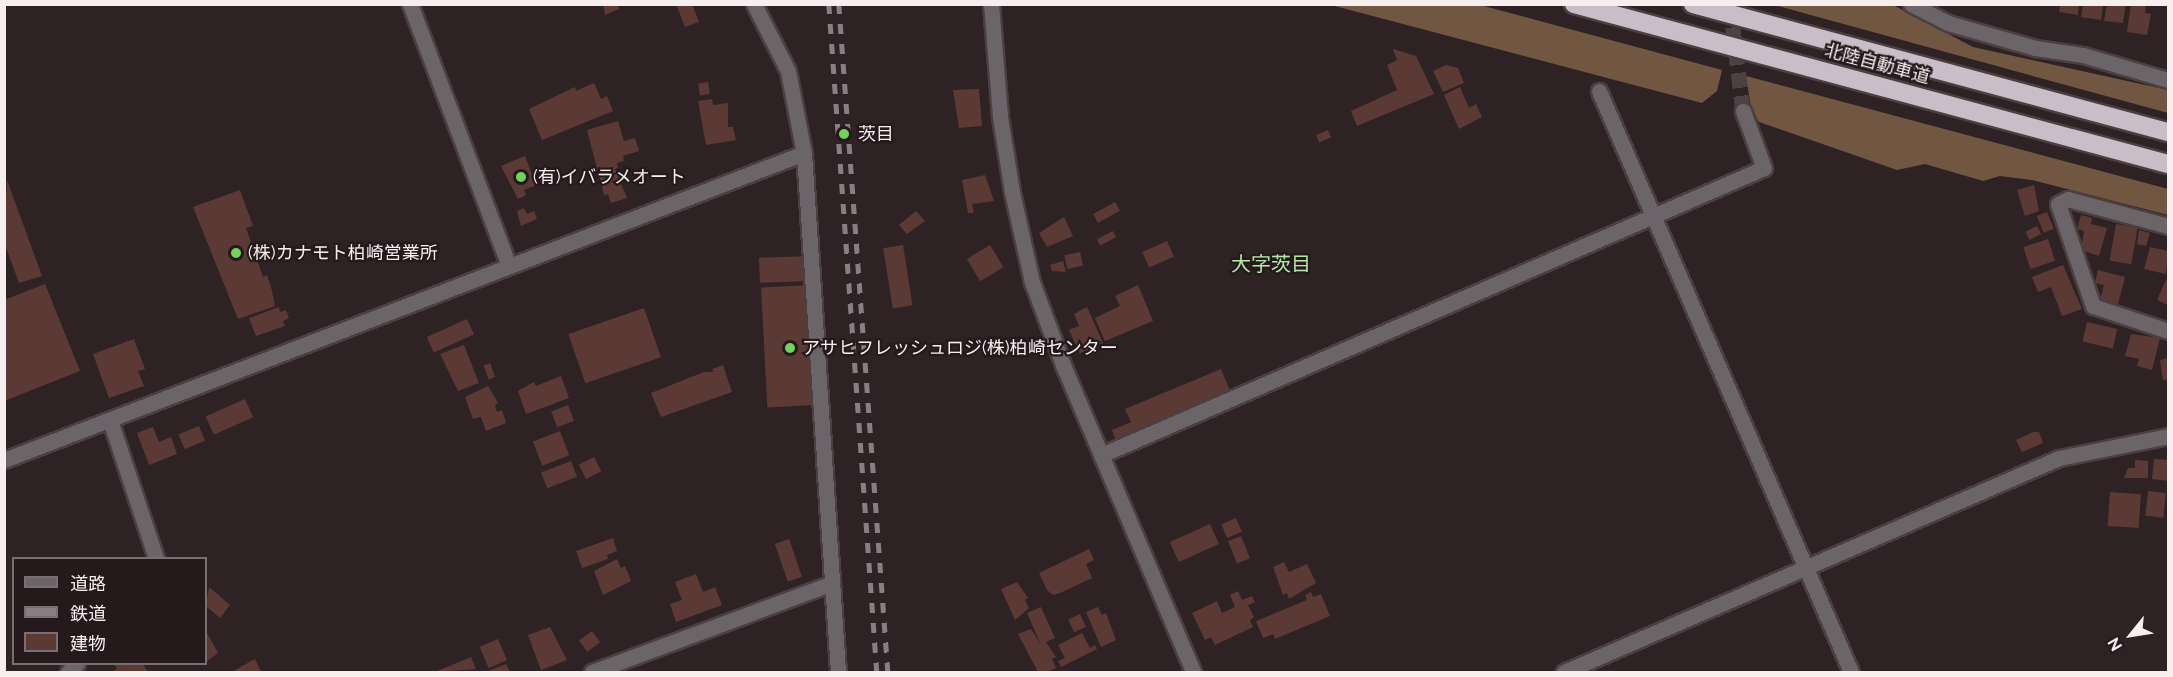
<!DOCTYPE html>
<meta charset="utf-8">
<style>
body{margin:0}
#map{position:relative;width:2173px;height:677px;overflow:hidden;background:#2f2225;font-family:Raleway,"Noto Sans JP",sans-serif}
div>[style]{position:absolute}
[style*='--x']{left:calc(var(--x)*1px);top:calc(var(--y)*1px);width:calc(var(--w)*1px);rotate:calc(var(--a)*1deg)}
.forest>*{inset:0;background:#715641}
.building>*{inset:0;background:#5b3a35;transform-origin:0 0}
.minor-tunnel>*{height:15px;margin-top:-7.5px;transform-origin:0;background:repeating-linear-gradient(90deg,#4d4143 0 15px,transparent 0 23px)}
.roads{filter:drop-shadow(2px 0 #4b3f41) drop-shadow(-2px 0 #4b3f41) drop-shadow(0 2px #4b3f41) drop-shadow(0 -2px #4b3f41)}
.minor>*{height:15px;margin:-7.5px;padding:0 7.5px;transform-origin:7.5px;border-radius:7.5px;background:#6b6569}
.tertiary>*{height:15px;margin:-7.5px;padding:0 7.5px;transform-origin:7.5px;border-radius:7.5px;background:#6b6569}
.motorway>*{height:18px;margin:-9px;padding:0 9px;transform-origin:9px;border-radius:9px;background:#cabdc7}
.rail>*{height:4.5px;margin-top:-2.25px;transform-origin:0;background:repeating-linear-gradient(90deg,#897e81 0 10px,transparent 0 20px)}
.dots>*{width:16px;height:16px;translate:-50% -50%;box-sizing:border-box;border:3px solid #25191c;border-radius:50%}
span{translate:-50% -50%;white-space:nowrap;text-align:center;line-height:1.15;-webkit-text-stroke:4.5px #25191c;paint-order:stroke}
.street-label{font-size:18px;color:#f7eef0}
.poi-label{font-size:18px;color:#f7eef0}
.left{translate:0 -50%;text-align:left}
.neighbourhood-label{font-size:20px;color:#b5e9aa}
.frame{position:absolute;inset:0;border:6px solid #f7eef0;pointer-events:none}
.legend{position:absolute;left:12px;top:557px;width:195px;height:108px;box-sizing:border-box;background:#25191c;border:2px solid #796e71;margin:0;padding:8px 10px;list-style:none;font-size:18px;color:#f7eef0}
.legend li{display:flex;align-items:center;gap:12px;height:30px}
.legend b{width:30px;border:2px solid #796e71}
.north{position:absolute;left:2101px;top:605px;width:60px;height:60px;-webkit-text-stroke:4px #25191c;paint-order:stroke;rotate:240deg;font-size:16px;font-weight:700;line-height:24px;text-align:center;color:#f7eef0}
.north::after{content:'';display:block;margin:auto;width:21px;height:27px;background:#f7eef0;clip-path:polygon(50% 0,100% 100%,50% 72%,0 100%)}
</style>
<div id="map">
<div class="forest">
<i style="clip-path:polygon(1331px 5px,1480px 5px,1722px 70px,1717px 91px,1702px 103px)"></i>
<i style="clip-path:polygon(1774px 5px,1893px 5px,1973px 47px,2168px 90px,2168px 113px)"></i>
<i style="clip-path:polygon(1746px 76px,2168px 189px,2168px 215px,2032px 180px,2000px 176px,1983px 181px,1925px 164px,1897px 170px,1759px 122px,1751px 108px)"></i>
</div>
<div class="building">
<i style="clip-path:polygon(603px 4px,617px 4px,619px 9px,605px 15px)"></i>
<i style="clip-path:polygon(676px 4px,692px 4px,699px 22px,685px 27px)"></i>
<i style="clip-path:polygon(2060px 4px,2079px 4px,2078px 15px,2059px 12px)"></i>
<i style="clip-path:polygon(2107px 4px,2126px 4px,2123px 23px,2104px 21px)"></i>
<i style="clip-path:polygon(2131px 4px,2146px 4px,2145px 13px,2151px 14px,2147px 35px,2127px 32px)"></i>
<i style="clip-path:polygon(2083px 5px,2103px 5px,2101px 20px,2081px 17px)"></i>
<i style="clip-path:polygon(1393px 49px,1416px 56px,1434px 94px,1357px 126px,1351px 111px,1397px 90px,1387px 65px,1397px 60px)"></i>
<i style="clip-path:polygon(1446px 65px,1458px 68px,1464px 83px,1443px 92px,1433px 71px)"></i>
<i style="left:708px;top:82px;width:12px;height:10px;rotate:81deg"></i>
<i style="clip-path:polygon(594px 83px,601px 99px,607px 96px,613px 111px,542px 140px,529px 109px,575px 87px,576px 91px)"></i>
<i style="clip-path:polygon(1460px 87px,1469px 108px,1476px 104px,1482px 117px,1459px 129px,1444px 95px)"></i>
<i style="clip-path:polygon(979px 89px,982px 126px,959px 128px,953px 90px)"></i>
<i style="clip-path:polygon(712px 99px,713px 105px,728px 103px,728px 127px,733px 127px,736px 140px,706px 145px,698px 101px)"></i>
<i style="clip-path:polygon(618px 121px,624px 141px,635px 138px,639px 151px,623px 156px,624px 161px,617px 163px,618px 168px,615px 169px,627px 198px,611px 203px,608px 194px,604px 195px,587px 130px)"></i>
<i style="left:1328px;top:130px;width:8px;height:13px;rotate:67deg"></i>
<i style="clip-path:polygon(525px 156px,536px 185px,524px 190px,526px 195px,518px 199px,501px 166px)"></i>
<i style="clip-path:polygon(985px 175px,994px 201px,972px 204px,974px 213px,968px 213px,962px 180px)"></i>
<i style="clip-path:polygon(7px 180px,42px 276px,19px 283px,4px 242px)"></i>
<i style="clip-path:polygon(2034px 185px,2039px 211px,2025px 216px,2017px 190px)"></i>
<i style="clip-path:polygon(240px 190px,253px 226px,246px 228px,263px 277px,267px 275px,272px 291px,275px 306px,238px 319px,193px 207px)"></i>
<i style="left:1115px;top:202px;width:10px;height:25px;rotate:61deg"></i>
<i style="clip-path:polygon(524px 208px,527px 214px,534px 211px,537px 219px,521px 226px,517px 211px)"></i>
<i style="clip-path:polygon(916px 211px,925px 221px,907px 234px,899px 225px)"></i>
<i style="left:2047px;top:212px;width:18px;height:11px;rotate:68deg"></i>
<i style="clip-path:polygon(2081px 215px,2092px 218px,2091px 224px,2107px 228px,2099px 256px,2081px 250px,2084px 231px,2077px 229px)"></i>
<i style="clip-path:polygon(1064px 217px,1073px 236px,1047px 247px,1039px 233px)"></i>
<i style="left:2116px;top:224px;width:22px;height:37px;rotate:10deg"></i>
<i style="left:2037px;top:226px;width:9px;height:13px;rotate:63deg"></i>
<i style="clip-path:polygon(2139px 230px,2150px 233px,2146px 246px,2137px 244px)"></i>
<i style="left:1113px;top:231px;width:7px;height:18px;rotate:63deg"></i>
<i style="left:2048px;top:239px;width:23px;height:26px;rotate:72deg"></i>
<i style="left:1167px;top:241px;width:17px;height:27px;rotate:66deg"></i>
<i style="left:903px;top:245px;width:61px;height:20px;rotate:81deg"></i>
<i style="left:990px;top:245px;width:26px;height:27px;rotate:59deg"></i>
<i style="clip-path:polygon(2150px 247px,2168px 251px,2166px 274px,2144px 269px)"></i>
<i style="left:1080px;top:252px;width:14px;height:16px;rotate:78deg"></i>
<i style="left:810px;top:256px;width:25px;height:51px;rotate:88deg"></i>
<i style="clip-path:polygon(1063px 261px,1066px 272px,1052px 271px,1050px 265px)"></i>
<i style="clip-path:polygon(2063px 265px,2082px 309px,2062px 316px,2051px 287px,2038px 292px,2032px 277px)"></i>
<i style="clip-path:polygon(2098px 270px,2125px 277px,2118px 304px,2100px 300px,2104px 285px,2095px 283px)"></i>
<i style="clip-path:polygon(2166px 280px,2168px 281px,2168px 305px,2157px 300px)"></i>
<i style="clip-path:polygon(45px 284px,80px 371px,4px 401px,4px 300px)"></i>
<i style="left:812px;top:285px;width:120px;height:51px;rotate:87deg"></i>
<i style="clip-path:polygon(1138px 285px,1153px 321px,1105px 341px,1095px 318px,1120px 306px,1115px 296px)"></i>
<i style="clip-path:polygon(279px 307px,280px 312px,286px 310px,289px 318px,283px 321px,285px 326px,256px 336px,249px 318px)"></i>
<i style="clip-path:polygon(1087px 307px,1103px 343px,1080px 354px,1069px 330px,1079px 326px,1074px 314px)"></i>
<i style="left:644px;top:308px;width:52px;height:80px;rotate:71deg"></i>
<i style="left:467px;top:319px;width:17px;height:44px;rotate:66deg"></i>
<i style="left:2087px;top:322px;width:31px;height:20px;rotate:13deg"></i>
<i style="clip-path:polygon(2131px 334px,2160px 338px,2152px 370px,2137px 366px,2139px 359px,2125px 356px)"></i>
<i style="clip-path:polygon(134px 339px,145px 369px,138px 371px,144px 386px,109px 398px,93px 354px)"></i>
<i style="clip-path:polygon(464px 345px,479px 383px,458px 391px,440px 354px)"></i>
<i style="clip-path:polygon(2168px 358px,2168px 379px,2163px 380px,2160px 360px)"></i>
<i style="left:490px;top:363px;width:15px;height:7px;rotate:70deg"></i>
<i style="clip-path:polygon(723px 365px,732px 392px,661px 417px,651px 393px,704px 372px,714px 372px,712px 369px)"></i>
<i style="clip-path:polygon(1221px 369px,1231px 393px,1116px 441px,1112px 430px,1131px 422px,1125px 409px)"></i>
<i style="clip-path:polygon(561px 376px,569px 398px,526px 414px,518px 391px,534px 382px,536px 386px)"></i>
<i style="clip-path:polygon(488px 386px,498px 403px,495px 405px,497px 412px,502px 410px,506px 423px,486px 431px,481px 417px,473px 419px,465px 397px)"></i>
<i style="left:245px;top:399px;width:20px;height:43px;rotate:66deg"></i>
<i style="left:568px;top:405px;width:17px;height:18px;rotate:69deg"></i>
<i style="left:199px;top:426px;width:16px;height:22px;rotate:68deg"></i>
<i style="clip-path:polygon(153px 427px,159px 442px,171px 437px,177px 454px,149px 465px,137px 433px)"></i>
<i style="left:560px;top:431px;width:26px;height:29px;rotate:69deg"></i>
<i style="clip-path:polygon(2033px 432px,2039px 432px,2043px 443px,2022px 452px,2016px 440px)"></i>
<i style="left:594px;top:457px;width:16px;height:17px;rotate:63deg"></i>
<i style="clip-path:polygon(2154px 459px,2168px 460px,2168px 481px,2152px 479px)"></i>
<i style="clip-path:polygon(2135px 460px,2148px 461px,2148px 478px,2124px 478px,2128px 468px,2135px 468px)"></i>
<i style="left:571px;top:461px;width:17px;height:32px;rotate:69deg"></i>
<i style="left:2148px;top:491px;width:18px;height:25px;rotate:6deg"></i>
<i style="left:2110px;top:492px;width:31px;height:34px;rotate:4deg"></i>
<i style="left:1236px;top:518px;width:15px;height:16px;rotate:67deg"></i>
<i style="left:1210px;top:524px;width:22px;height:44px;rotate:66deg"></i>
<i style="left:1241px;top:536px;width:24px;height:14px;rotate:68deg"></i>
<i style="clip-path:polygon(613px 538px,617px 551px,607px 555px,608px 559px,582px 568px,576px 551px)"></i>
<i style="left:789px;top:539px;width:40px;height:15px;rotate:71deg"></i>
<i style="clip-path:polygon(1089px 549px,1094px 560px,1086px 564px,1092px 578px,1060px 593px,1053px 595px,1047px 590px,1039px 573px)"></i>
<i style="clip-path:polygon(617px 559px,621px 568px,625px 566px,631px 581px,603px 595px,594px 571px)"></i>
<i style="clip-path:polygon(1284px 562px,1289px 572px,1307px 564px,1316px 583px,1289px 599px,1287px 593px,1283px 595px,1273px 567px)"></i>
<i style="clip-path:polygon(696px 574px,703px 592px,715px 587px,722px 605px,676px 622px,670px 604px,682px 600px,675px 582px)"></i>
<i style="clip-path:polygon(1017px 582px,1028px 598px,1025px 600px,1029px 608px,1015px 620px,1001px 589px)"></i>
<i style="clip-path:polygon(209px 587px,230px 605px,220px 618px,206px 606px)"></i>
<i style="clip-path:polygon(1238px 591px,1242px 600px,1252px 596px,1255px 602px,1248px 605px,1254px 617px,1250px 620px,1253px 627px,1215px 645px,1211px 637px,1205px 640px,1192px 613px,1217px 601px,1222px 613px,1235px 607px,1230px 595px)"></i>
<i style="clip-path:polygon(1311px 592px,1313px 597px,1321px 594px,1330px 616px,1275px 639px,1273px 634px,1263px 638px,1256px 621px,1307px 600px,1305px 595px)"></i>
<i style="clip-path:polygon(1041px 607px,1055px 638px,1046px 642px,1056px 657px,1052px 659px,1056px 668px,1046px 672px,1038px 672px,1018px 634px,1031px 629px,1041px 645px,1027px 613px)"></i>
<i style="clip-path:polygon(1098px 607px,1102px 615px,1106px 613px,1116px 640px,1101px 647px,1086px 612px)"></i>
<i style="left:1080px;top:614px;width:14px;height:13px;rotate:65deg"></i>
<i style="clip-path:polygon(550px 627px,567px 660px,541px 670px,528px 635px)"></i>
<i style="clip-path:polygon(206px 631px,218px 653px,206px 662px)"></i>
<i style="left:592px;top:631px;width:14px;height:16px;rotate:54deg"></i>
<i style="clip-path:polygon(1082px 633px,1090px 648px,1095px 645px,1097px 649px,1061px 667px,1058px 661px,1065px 658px,1058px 645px)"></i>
<i style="left:498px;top:639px;width:23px;height:20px;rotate:67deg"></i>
<i style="clip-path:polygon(471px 657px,476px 669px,435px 672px)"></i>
<i style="clip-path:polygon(255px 659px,261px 672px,236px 672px,235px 670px)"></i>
<i style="clip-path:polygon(114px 664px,143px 664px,148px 672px,112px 672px,117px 669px)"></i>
<i style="clip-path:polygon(506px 664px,510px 672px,486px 672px)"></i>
</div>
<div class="minor-tunnel">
<i style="--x:1730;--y:4;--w:108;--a:83.1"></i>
</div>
<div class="roads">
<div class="minor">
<i style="--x:410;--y:4;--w:278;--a:69.3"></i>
<i style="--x:754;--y:4;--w:75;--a:63.1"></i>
<i style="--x:788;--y:71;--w:84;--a:79"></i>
<i style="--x:804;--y:153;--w:520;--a:86.25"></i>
<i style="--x:1599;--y:91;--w:633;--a:66.55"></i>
<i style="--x:2168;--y:226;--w:104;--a:-164.9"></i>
<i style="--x:2068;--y:199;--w:11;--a:153"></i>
<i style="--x:2058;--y:204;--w:108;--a:71.1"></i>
<i style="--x:2093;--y:306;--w:79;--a:18.4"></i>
<i style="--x:110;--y:420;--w:145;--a:71.6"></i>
<i style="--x:1101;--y:455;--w:722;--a:-23.41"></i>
<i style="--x:1764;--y:168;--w:61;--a:-110.2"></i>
<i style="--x:68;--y:672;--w:12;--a:-42"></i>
<i style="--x:592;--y:672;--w:256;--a:-20.3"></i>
</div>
<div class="tertiary">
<i style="--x:991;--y:4;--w:113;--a:85.4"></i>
<i style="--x:1000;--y:117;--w:76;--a:80.9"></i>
<i style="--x:1012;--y:192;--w:92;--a:77.5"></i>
<i style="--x:1032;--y:282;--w:89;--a:69.5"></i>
<i style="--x:1063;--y:365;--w:333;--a:67"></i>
<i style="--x:1911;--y:4;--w:42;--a:27.2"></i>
<i style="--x:1948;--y:23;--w:91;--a:16"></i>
<i style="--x:2035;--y:48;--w:49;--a:8.3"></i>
<i style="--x:2083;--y:55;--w:89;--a:16.4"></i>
<i style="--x:4;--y:460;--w:857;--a:-20.99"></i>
<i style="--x:1564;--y:672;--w:539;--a:-23.38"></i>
<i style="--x:2059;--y:458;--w:111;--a:-11.4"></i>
</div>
<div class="motorway">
<i style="--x:1574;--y:4;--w:615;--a:15.08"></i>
<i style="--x:1693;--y:4;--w:492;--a:15.1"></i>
</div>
</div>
<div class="rail">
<i style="--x:829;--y:4;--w:670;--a:85.89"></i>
<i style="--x:839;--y:4;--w:670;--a:85.8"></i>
</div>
<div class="dots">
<i style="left:844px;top:134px;background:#72d25e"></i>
<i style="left:521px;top:177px;background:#72d25e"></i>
<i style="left:236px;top:253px;background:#72d25e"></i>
<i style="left:790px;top:348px;background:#72d25e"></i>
</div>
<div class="street-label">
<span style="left:1877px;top:64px;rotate:15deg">北陸自動車道</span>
</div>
<div class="poi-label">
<span class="left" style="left:858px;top:134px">茨目</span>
<span class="left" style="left:533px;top:177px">(有)イバラメオート</span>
<span class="left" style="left:248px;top:253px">(株)カナモト柏崎営業所</span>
<span class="left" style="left:802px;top:348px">アサヒフレッシュロジ(株)柏崎センター</span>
</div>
<div class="neighbourhood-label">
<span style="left:1271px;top:264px">大字茨目</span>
</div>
<div class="frame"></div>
<ul class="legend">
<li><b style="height:8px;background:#6b6569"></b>道路</li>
<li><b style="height:8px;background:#897e81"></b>鉄道</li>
<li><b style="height:16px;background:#5b3a35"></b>建物</li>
</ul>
<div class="north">N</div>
</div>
